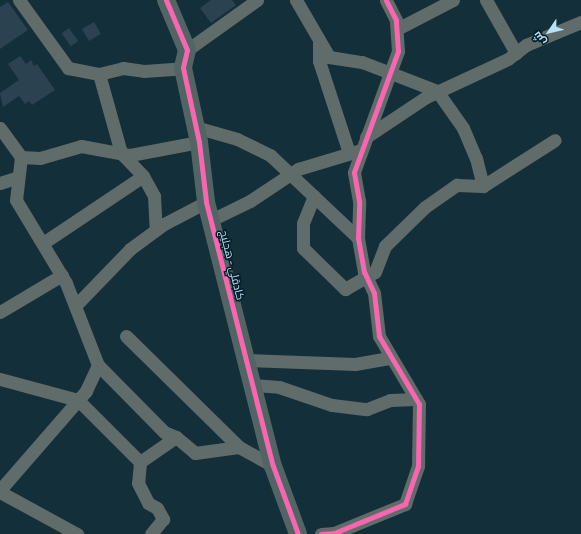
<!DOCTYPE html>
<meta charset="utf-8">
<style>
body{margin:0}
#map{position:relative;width:581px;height:534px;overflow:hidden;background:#132f39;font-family:Commissioner,Cairo,sans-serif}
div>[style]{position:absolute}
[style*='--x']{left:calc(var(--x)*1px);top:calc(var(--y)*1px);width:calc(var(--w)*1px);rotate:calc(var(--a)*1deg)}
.building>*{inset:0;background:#2b4351;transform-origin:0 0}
.street>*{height:13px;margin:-6.5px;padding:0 6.5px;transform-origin:6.5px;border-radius:6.5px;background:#5f6c69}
.secondary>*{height:18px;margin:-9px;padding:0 9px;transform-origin:9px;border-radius:9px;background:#516565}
.cycleway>*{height:5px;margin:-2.5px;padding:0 2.5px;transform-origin:2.5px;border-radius:2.5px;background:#f766af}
span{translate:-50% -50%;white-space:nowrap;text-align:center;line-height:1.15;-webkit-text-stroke:3px #021c27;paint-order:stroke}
.street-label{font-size:11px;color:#b9e0f3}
.north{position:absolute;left:529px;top:12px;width:40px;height:40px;-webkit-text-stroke:3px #021c27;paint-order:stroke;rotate:235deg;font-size:11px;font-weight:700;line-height:16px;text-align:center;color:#b9e0f3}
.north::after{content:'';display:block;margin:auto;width:14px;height:18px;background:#b9e0f3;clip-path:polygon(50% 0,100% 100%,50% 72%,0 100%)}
</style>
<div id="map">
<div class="building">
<i style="clip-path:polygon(211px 0,232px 0,236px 5px,211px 23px,200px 8px)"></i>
<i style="clip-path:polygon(8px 2px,28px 30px,0 49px,0 7px)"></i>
<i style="left:94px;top:22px;width:14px;height:14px;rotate:60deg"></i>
<i style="left:69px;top:28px;width:16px;height:9px;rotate:55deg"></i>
<i style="clip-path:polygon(20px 56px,26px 64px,31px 60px,34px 66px,37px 64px,55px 90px,32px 105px,29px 101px,25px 104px,19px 96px,3px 107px,0 93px,19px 80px,8px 64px)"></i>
</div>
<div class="street">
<i style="--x:19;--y:0;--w:84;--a:54.2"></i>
<i style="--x:68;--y:68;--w:32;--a:11"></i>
<i style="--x:99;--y:74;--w:25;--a:-14"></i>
<i style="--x:123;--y:68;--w:21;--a:8"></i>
<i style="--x:144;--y:71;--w:39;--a:-4"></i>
<i style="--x:296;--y:0;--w:66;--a:59.9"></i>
<i style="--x:329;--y:57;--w:33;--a:9"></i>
<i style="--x:362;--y:62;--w:80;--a:21.1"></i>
<i style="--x:437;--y:91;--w:45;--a:54.9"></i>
<i style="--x:463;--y:128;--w:33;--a:67"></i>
<i style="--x:476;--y:158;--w:29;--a:76"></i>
<i style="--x:486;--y:0;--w:61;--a:60.5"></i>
<i style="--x:397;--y:29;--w:63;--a:-27.4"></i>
<i style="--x:319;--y:43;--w:18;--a:90"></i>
<i style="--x:319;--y:61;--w:97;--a:71.9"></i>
<i style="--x:187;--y:50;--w:86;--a:-35.5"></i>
<i style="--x:99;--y:74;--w:82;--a:74.4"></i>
<i style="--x:121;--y:153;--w:32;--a:46"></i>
<i style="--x:143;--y:176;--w:23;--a:61"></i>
<i style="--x:154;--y:196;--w:34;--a:87"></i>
<i style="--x:195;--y:127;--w:44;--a:15.9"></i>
<i style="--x:237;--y:139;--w:37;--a:26"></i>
<i style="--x:270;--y:155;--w:121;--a:43.3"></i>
<i style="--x:0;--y:128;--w:36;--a:54"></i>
<i style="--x:21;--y:157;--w:43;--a:96.6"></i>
<i style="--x:16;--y:200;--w:97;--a:58.9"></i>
<i style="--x:66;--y:283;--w:88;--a:68.7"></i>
<i style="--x:98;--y:365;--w:29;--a:115"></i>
<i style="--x:86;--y:391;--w:131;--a:131"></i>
<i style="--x:366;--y:137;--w:72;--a:-33.7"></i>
<i style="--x:426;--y:97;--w:90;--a:-24.9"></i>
<i style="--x:508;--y:59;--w:23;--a:-38"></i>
<i style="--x:526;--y:45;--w:60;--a:-22.7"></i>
<i style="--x:21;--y:157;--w:19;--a:3"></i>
<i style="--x:40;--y:158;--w:43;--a:-16.3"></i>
<i style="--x:81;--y:146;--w:50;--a:10.4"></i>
<i style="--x:130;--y:155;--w:70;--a:-10.7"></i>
<i style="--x:0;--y:183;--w:19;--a:-18"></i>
<i style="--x:314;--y:196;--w:29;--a:112"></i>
<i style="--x:303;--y:223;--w:25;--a:90"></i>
<i style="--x:303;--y:248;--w:59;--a:44.3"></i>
<i style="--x:345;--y:289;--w:34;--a:-30"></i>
<i style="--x:375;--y:272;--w:28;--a:-69"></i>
<i style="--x:385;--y:246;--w:56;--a:-44.3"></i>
<i style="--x:425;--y:207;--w:39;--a:-35"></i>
<i style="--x:457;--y:185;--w:26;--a:2"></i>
<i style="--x:483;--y:186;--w:85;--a:-32.6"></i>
<i style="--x:211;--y:220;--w:43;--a:-26"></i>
<i style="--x:250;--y:201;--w:58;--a:-33.7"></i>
<i style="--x:298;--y:169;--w:66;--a:-16.8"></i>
<i style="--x:43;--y:243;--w:120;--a:-33.8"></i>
<i style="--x:76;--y:305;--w:78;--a:-46"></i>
<i style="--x:130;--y:249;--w:42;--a:-36.3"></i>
<i style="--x:164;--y:224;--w:47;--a:-27.6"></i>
<i style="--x:0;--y:312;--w:72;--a:-30.8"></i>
<i style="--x:126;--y:336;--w:158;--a:44.5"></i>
<i style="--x:239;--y:447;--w:39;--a:29"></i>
<i style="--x:246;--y:360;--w:109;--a:2.1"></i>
<i style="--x:355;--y:364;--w:36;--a:-10"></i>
<i style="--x:98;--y:365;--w:94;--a:45.4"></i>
<i style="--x:164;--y:432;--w:13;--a:23"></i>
<i style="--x:176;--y:437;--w:25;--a:40"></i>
<i style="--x:195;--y:453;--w:44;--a:-7.8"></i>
<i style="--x:0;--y:379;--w:81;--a:15.1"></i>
<i style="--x:78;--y:400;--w:88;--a:45"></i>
<i style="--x:140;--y:462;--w:21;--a:95"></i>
<i style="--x:138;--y:483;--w:22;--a:63"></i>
<i style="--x:148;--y:503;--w:10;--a:29"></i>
<i style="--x:157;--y:508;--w:13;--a:61"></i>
<i style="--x:163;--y:519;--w:19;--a:129"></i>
<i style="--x:252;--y:385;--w:27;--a:4"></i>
<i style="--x:279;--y:387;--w:56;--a:18.8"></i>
<i style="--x:332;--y:405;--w:35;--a:7"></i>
<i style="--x:367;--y:409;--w:25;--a:-21"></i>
<i style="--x:390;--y:400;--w:26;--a:-2"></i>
<i style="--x:140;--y:462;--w:44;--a:-34.8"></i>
<i style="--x:0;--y:492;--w:88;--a:28.6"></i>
<i style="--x:321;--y:534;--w:13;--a:-4"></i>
<i style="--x:334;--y:533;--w:77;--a:-22.2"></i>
<i style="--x:405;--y:504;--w:40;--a:-71.1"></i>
<i style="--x:418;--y:466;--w:62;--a:-89.1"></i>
<i style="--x:419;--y:404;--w:79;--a:-120.5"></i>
<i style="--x:379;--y:336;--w:43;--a:-96.6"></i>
<i style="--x:374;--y:293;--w:23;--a:-115"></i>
<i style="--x:364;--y:272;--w:35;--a:-100"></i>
<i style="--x:358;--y:238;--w:37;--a:-88"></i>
<i style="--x:359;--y:201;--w:29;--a:-100"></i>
<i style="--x:354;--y:172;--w:129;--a:-70"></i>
<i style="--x:398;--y:51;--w:31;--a:-94"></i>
<i style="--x:396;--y:20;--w:22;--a:-117"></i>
</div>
<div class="secondary">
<i style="--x:166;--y:0;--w:54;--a:67.2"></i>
<i style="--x:187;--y:50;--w:18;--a:103"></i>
<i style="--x:183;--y:68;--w:76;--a:77.8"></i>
<i style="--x:199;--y:142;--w:60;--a:83.3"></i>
<i style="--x:206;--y:202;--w:272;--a:75.8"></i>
<i style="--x:273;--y:466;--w:72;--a:69.8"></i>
</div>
<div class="cycleway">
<i style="--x:166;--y:0;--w:54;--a:67.2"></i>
<i style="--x:187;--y:50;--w:18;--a:103"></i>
<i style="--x:183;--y:68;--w:76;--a:77.8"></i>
<i style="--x:199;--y:142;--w:60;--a:83.3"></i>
<i style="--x:206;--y:202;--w:272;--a:75.8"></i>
<i style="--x:273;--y:466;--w:72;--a:69.8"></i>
<i style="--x:321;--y:534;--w:13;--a:-4"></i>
<i style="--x:334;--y:533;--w:77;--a:-22.2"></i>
<i style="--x:405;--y:504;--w:40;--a:-71.1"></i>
<i style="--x:418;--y:466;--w:62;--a:-89.1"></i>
<i style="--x:419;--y:404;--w:79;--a:-120.5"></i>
<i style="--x:379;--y:336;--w:43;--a:-96.6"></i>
<i style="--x:374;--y:293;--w:23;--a:-115"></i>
<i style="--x:364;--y:272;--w:35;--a:-100"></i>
<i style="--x:358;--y:238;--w:37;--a:-88"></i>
<i style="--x:359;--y:201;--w:29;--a:-100"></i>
<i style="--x:354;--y:172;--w:129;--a:-70"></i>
<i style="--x:398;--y:51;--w:31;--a:-94"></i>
<i style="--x:396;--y:20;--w:22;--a:-117"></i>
</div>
<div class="street-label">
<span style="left:232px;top:265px;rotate:76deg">كادقلي - هجليج</span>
</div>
<div class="north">ش</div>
</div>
